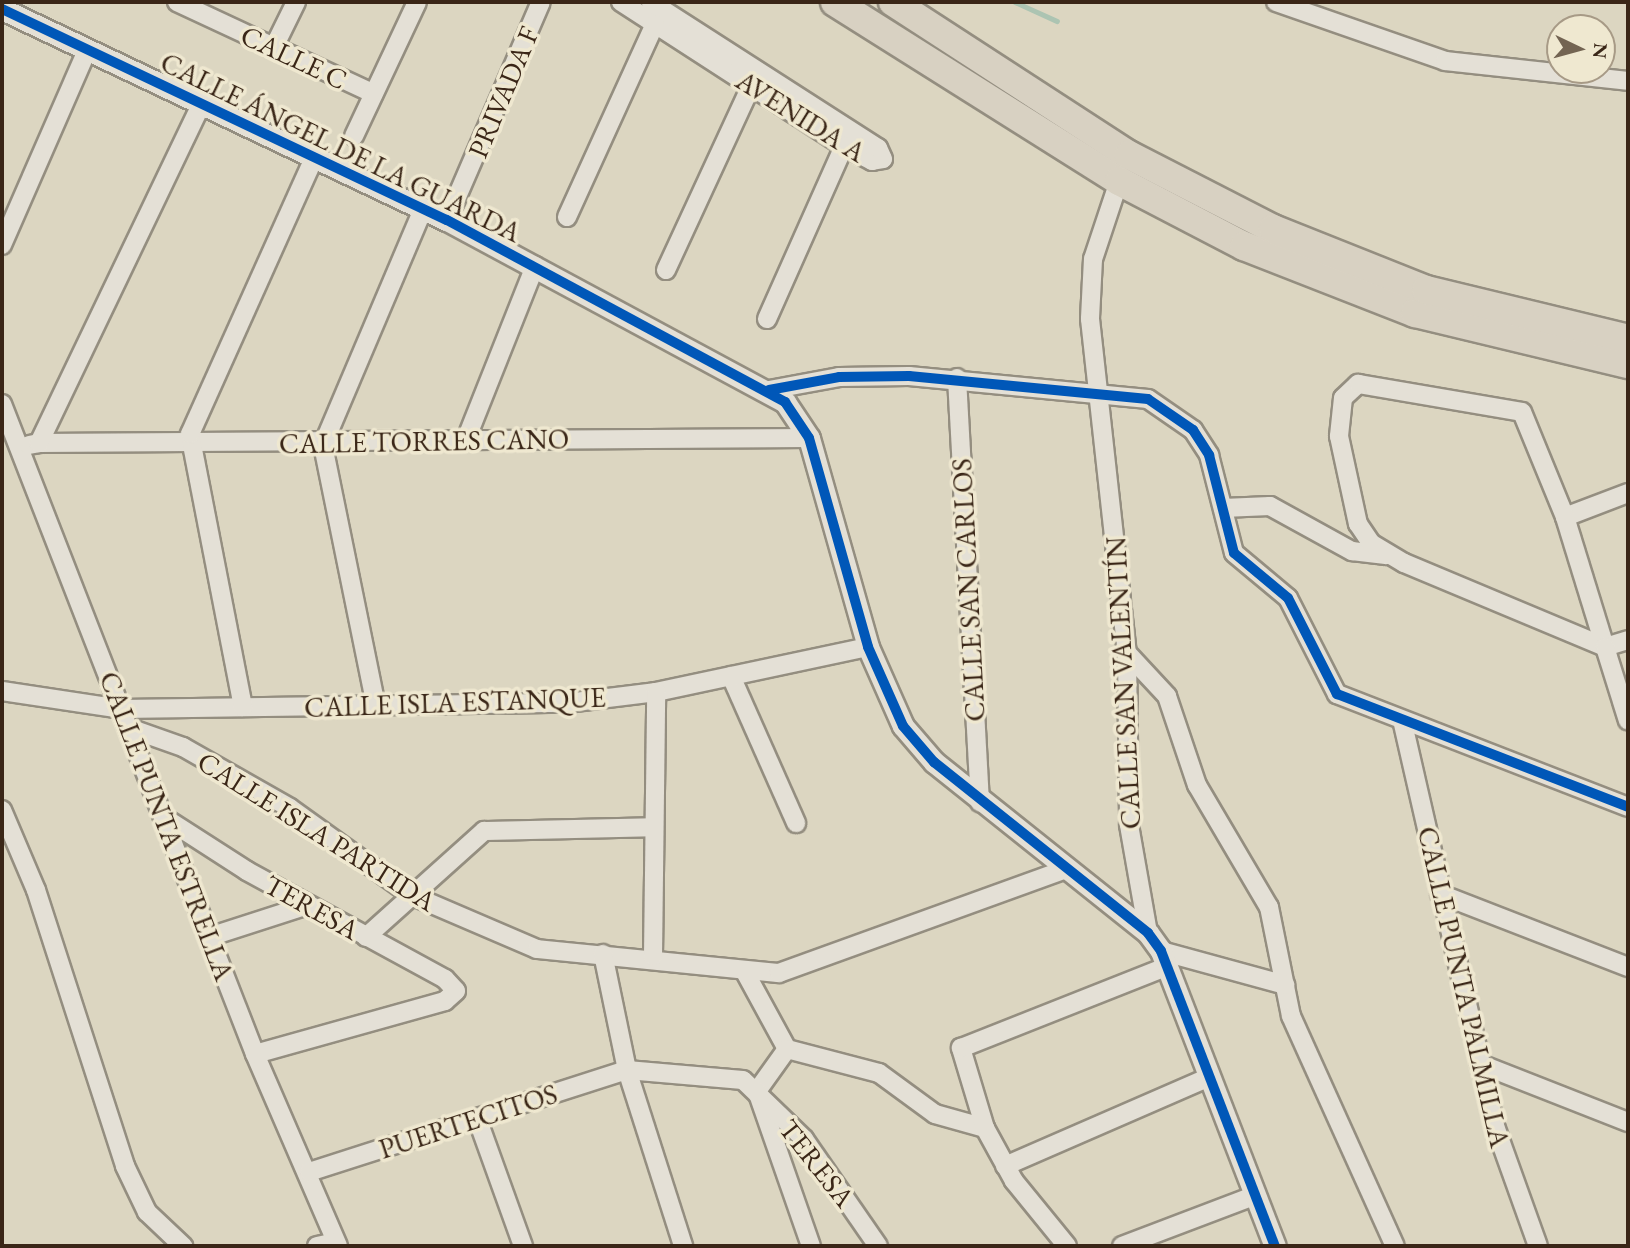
<!DOCTYPE html>
<meta charset="utf-8">
<style>
body{margin:0}
#map{position:relative;width:1630px;height:1248px;overflow:hidden;background:#dcd6c1;font-family:"EB Garamond",serif}
div>[style]{position:absolute}
[style*='--x']{left:calc(var(--x)*1px);top:calc(var(--y)*1px);width:calc(var(--w)*1px);rotate:calc(var(--a)*1deg)}
.stream>*{height:4.5px;margin:-2.25px;padding:0 2.25px;transform-origin:2.25px;border-radius:2.25px;background:#acc4b2}
.roads{filter:drop-shadow(2px 0 #948e80) drop-shadow(-2px 0 #948e80) drop-shadow(0 2px #948e80) drop-shadow(0 -2px #948e80)}
.minor>*{height:18px;margin:-9px;padding:0 9px;transform-origin:9px;border-radius:9px;background:#e4e0d6}
.tertiary>*{height:21px;margin:-10.5px;padding:0 10.5px;transform-origin:10.5px;border-radius:10.5px;background:#e4e0d6}
.primary>*{height:28px;margin:-14px;padding:0 14px;transform-origin:14px;border-radius:14px;background:#d8d1c2}
.cycleway>*{height:10px;margin:-5px;padding:0 5px;transform-origin:5px;border-radius:5px;background:#0057b8}
span{translate:-50% -50%;white-space:nowrap;text-align:center;line-height:1.15;-webkit-text-stroke:7px #efe8d0;paint-order:stroke}
.street-label{font-size:28px;color:#3a2617}
.frame{position:absolute;inset:0;border:4px solid #3a2617;pointer-events:none}
.north{position:absolute;left:1546px;top:14px;width:70px;height:70px;box-sizing:border-box;background:#efe8d0;border:2px solid #a79a86;border-radius:50%;rotate:95deg;font-size:19px;font-weight:700;line-height:28px;text-align:center;color:#3a2617}
.north::after{content:'';display:block;margin:auto;width:24px;height:32px;background:#736452;clip-path:polygon(50% 0,100% 100%,50% 72%,0 100%)}
</style>
<div id="map">
<div class="stream">
<i style="--x:1015;--y:2;--w:46;--a:24.3"></i>
</div>
<div class="roads">
<div class="minor">
<i style="--x:177;--y:2;--w:217;--a:25"></i>
<i style="--x:621;--y:2;--w:265;--a:32.9"></i>
<i style="--x:844;--y:146;--w:32;--a:28"></i>
<i style="--x:872;--y:161;--w:11;--a:-10"></i>
<i style="--x:883;--y:159;--w:12;--a:-114"></i>
<i style="--x:878;--y:148;--w:270;--a:-147.3"></i>
<i style="--x:1276;--y:2;--w:179;--a:19.2"></i>
<i style="--x:1445;--y:61;--w:184;--a:6.2"></i>
<i style="--x:274;--y:47;--w:50;--a:-63.9"></i>
<i style="--x:354;--y:136;--w:148;--a:-64.8"></i>
<i style="--x:1119;--y:181;--w:82;--a:108.4"></i>
<i style="--x:1093;--y:259;--w:60;--a:92.9"></i>
<i style="--x:1090;--y:319;--w:336;--a:83.7"></i>
<i style="--x:1127;--y:653;--w:172;--a:89.3"></i>
<i style="--x:1129;--y:825;--w:110;--a:80"></i>
<i style="--x:567;--y:217;--w:212;--a:-65.5"></i>
<i style="--x:447;--y:220;--w:237;--a:-66.7"></i>
<i style="--x:2;--y:245;--w:213;--a:-66.4"></i>
<i style="--x:666;--y:270;--w:203;--a:-65.2"></i>
<i style="--x:767;--y:319;--w:189;--a:-66"></i>
<i style="--x:957;--y:378;--w:425;--a:86.9"></i>
<i style="--x:769;--y:390;--w:71;--a:-10.5"></i>
<i style="--x:839;--y:377;--w:70;--a:-0.8"></i>
<i style="--x:909;--y:376;--w:240;--a:5.5"></i>
<i style="--x:1148;--y:399;--w:55;--a:34.6"></i>
<i style="--x:1193;--y:430;--w:30;--a:57"></i>
<i style="--x:1209;--y:455;--w:101;--a:75.7"></i>
<i style="--x:1234;--y:553;--w:70;--a:39.8"></i>
<i style="--x:1288;--y:598;--w:108;--a:63"></i>
<i style="--x:1337;--y:694;--w:312;--a:21.2"></i>
<i style="--x:2;--y:404;--w:698;--a:68.73"></i>
<i style="--x:255;--y:1054;--w:209;--a:66.6"></i>
<i style="--x:467;--y:437;--w:184;--a:-68.3"></i>
<i style="--x:39;--y:443;--w:770;--a:-0.37"></i>
<i style="--x:29;--y:445;--w:10;--a:-11"></i>
<i style="--x:39;--y:443;--w:373;--a:-64.4"></i>
<i style="--x:1223;--y:508;--w:47;--a:-2.4"></i>
<i style="--x:1270;--y:506;--w:94;--a:28.8"></i>
<i style="--x:1352;--y:551;--w:34;--a:7"></i>
<i style="--x:1565;--y:517;--w:67;--a:-20.9"></i>
<i style="--x:1628;--y:640;--w:24;--a:163"></i>
<i style="--x:1605;--y:647;--w:218;--a:-157.3"></i>
<i style="--x:1404;--y:563;--w:39;--a:-149"></i>
<i style="--x:1371;--y:543;--w:23;--a:-124"></i>
<i style="--x:1358;--y:524;--w:90;--a:-102.2"></i>
<i style="--x:1339;--y:436;--w:38;--a:-84"></i>
<i style="--x:1343;--y:398;--w:21;--a:-43"></i>
<i style="--x:1358;--y:384;--w:166;--a:9.7"></i>
<i style="--x:1522;--y:412;--w:113;--a:67.7"></i>
<i style="--x:1565;--y:517;--w:136;--a:72.9"></i>
<i style="--x:1605;--y:647;--w:77;--a:72.7"></i>
<i style="--x:1127;--y:653;--w:59;--a:47.1"></i>
<i style="--x:1167;--y:696;--w:94;--a:71.4"></i>
<i style="--x:1197;--y:785;--w:142;--a:59.5"></i>
<i style="--x:1269;--y:907;--w:111;--a:78.6"></i>
<i style="--x:1291;--y:1016;--w:252;--a:65.7"></i>
<i style="--x:731;--y:676;--w:161;--a:66.1"></i>
<i style="--x:2;--y:691;--w:120;--a:8.6"></i>
<i style="--x:121;--y:709;--w:446;--a:-0.8"></i>
<i style="--x:567;--y:703;--w:90;--a:-7"></i>
<i style="--x:656;--y:692;--w:217;--a:-12"></i>
<i style="--x:376;--y:706;--w:266;--a:-101.5"></i>
<i style="--x:323;--y:445;--w:256;--a:-67"></i>
<i style="--x:243;--y:707;--w:278;--a:-101"></i>
<i style="--x:190;--y:434;--w:303;--a:-65.8"></i>
<i style="--x:1403;--y:724;--w:412;--a:77.1"></i>
<i style="--x:1495;--y:1126;--w:127;--a:70.3"></i>
<i style="--x:132;--y:729;--w:54;--a:19.4"></i>
<i style="--x:183;--y:747;--w:123;--a:29.7"></i>
<i style="--x:290;--y:808;--w:149;--a:35.7"></i>
<i style="--x:411;--y:895;--w:137;--a:23.2"></i>
<i style="--x:537;--y:949;--w:243;--a:5.7"></i>
<i style="--x:779;--y:973;--w:305;--a:-19.9"></i>
<i style="--x:2;--y:810;--w:87;--a:67"></i>
<i style="--x:36;--y:890;--w:290;--a:72.1"></i>
<i style="--x:125;--y:1166;--w:51;--a:64.4"></i>
<i style="--x:147;--y:1212;--w:50;--a:43.4"></i>
<i style="--x:168;--y:820;--w:94;--a:32.8"></i>
<i style="--x:247;--y:871;--w:226;--a:28.6"></i>
<i style="--x:445;--y:979;--w:16;--a:47"></i>
<i style="--x:456;--y:991;--w:15;--a:138"></i>
<i style="--x:445;--y:1001;--w:197;--a:164.4"></i>
<i style="--x:1440;--y:894;--w:202;--a:21.2"></i>
<i style="--x:212;--y:936;--w:101;--a:-17.9"></i>
<i style="--x:366;--y:937;--w:159;--a:-41.9"></i>
<i style="--x:484;--y:831;--w:170;--a:-1.3"></i>
<i style="--x:1161;--y:951;--w:129;--a:15.3"></i>
<i style="--x:603;--y:954;--w:118;--a:78.3"></i>
<i style="--x:627;--y:1070;--w:185;--a:72.3"></i>
<i style="--x:653;--y:956;--w:264;--a:-89.3"></i>
<i style="--x:745;--y:972;--w:88;--a:61.4"></i>
<i style="--x:787;--y:1049;--w:95;--a:14.6"></i>
<i style="--x:879;--y:1073;--w:69;--a:36.2"></i>
<i style="--x:935;--y:1114;--w:52;--a:15.6"></i>
<i style="--x:787;--y:1049;--w:52;--a:125.5"></i>
<i style="--x:757;--y:1091;--w:164;--a:70.8"></i>
<i style="--x:1480;--y:1064;--w:159;--a:21.4"></i>
<i style="--x:477;--y:1118;--w:136;--a:70.2"></i>
<i style="--x:1005;--y:1166;--w:223;--a:-23.5"></i>
<i style="--x:309;--y:1172;--w:334;--a:-17.8"></i>
<i style="--x:627;--y:1070;--w:116;--a:4.9"></i>
<i style="--x:743;--y:1080;--w:85;--a:44"></i>
<i style="--x:804;--y:1139;--w:130;--a:55.3"></i>
<i style="--x:317;--y:1246;--w:19;--a:-12"></i>
<i style="--x:1067;--y:1246;--w:84;--a:-129.2"></i>
<i style="--x:1014;--y:1181;--w:60;--a:-118.7"></i>
<i style="--x:985;--y:1128;--w:84;--a:-106.7"></i>
<i style="--x:961;--y:1048;--w:223;--a:-21.6"></i>
<i style="--x:1122;--y:1246;--w:143;--a:-20.8"></i>
</div>
<div class="tertiary">
<i style="--x:2;--y:9;--w:492;--a:25.4"></i>
<i style="--x:447;--y:220;--w:384;--a:28.3"></i>
<i style="--x:785;--y:402;--w:43;--a:56.3"></i>
<i style="--x:809;--y:438;--w:217;--a:74.2"></i>
<i style="--x:868;--y:647;--w:86;--a:66.1"></i>
<i style="--x:903;--y:726;--w:48;--a:49.3"></i>
<i style="--x:934;--y:762;--w:274;--a:38.6"></i>
<i style="--x:1148;--y:933;--w:22;--a:54"></i>
<i style="--x:1161;--y:951;--w:316;--a:68.9"></i>
</div>
<div class="primary">
<i style="--x:835;--y:2;--w:336;--a:32.2"></i>
<i style="--x:1119;--y:181;--w:141;--a:27.5"></i>
<i style="--x:1244;--y:246;--w:184;--a:21.4"></i>
<i style="--x:1415;--y:313;--w:219;--a:13.5"></i>
<i style="--x:893;--y:2;--w:281;--a:33"></i>
<i style="--x:1129;--y:155;--w:162;--a:27.2"></i>
<i style="--x:1273;--y:229;--w:165;--a:21.7"></i>
<i style="--x:1426;--y:290;--w:208;--a:13.6"></i>
</div>
</div>
<div class="cycleway">
<i style="--x:2;--y:9;--w:492;--a:25.4"></i>
<i style="--x:447;--y:220;--w:384;--a:28.3"></i>
<i style="--x:785;--y:402;--w:43;--a:56.3"></i>
<i style="--x:809;--y:438;--w:217;--a:74.2"></i>
<i style="--x:868;--y:647;--w:86;--a:66.1"></i>
<i style="--x:903;--y:726;--w:48;--a:49.3"></i>
<i style="--x:934;--y:762;--w:274;--a:38.6"></i>
<i style="--x:1148;--y:933;--w:22;--a:54"></i>
<i style="--x:1161;--y:951;--w:316;--a:68.9"></i>
<i style="--x:769;--y:390;--w:71;--a:-10.5"></i>
<i style="--x:839;--y:377;--w:70;--a:-0.8"></i>
<i style="--x:909;--y:376;--w:240;--a:5.5"></i>
<i style="--x:1148;--y:399;--w:55;--a:34.6"></i>
<i style="--x:1193;--y:430;--w:30;--a:57"></i>
<i style="--x:1209;--y:455;--w:101;--a:75.7"></i>
<i style="--x:1234;--y:553;--w:70;--a:39.8"></i>
<i style="--x:1288;--y:598;--w:108;--a:63"></i>
<i style="--x:1337;--y:694;--w:312;--a:21.2"></i>
</div>
<div class="street-label">
<span style="left:294px;top:57px;rotate:25deg">CALLE C</span>
<span style="left:503px;top:92px;rotate:-67deg">PRIVADA F</span>
<span style="left:801px;top:116px;rotate:32deg">AVENIDA A</span>
<span style="left:341px;top:147px;rotate:26deg">CALLE ÁNGEL DE LA GUARDA</span>
<span style="left:424px;top:441px;rotate:-1deg">CALLE TORRES CANO</span>
<span style="left:968px;top:590px;rotate:-93deg">CALLE SAN CARLOS</span>
<span style="left:1123px;top:683px;rotate:-93deg">CALLE SAN VALENTÍN</span>
<span style="left:455px;top:702px;rotate:-2deg">CALLE ISLA ESTANQUE</span>
<span style="left:167px;top:826px;rotate:69deg">CALLE PUNTA ESTRELLA</span>
<span style="left:317px;top:831px;rotate:32deg">CALLE ISLA PARTIDA</span>
<span style="left:312px;top:907px;rotate:29deg">TERESA</span>
<span style="left:1464px;top:987px;rotate:77deg">CALLE PUNTA PALMILLA</span>
<span style="left:468px;top:1121px;rotate:-18deg">PUERTECITOS</span>
<span style="left:817px;top:1163px;rotate:52deg">TERESA</span>
</div>
<div class="frame"></div>
<div class="north">N</div>
</div>
